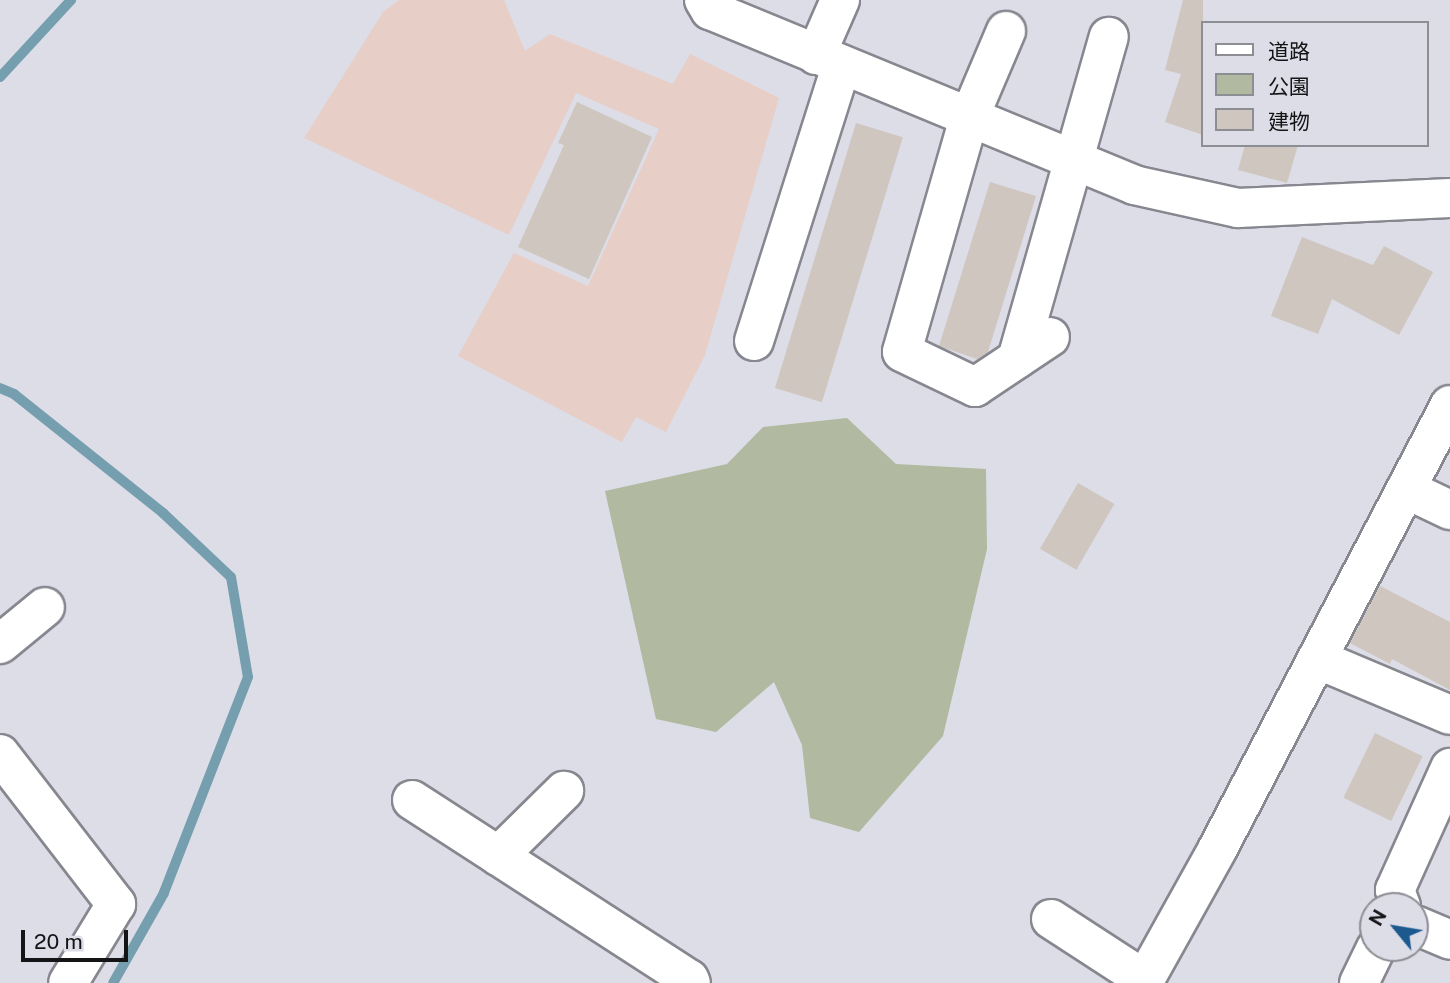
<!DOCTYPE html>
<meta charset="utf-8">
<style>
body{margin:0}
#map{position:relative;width:1450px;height:983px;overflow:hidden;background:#dddde7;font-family:"Public Sans","Noto Sans JP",sans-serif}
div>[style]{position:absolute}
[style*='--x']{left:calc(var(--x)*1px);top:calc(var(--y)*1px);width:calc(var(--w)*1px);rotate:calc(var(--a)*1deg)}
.industrial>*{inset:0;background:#e7cec7}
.green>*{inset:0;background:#b1b9a0}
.stream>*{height:10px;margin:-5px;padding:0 5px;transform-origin:5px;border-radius:5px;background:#759eaf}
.building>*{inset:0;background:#cec6bf;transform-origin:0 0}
.roads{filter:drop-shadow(2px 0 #878790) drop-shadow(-2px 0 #878790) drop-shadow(0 2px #878790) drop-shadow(0 -2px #878790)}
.street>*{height:38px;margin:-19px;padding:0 19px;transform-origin:19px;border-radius:19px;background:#fff}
.secondary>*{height:38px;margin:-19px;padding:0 19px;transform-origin:19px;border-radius:19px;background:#fff}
span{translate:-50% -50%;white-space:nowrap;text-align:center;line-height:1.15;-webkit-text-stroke:7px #dddde7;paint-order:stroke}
.legend{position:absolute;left:1201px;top:21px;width:228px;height:126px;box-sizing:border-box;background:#dddde7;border:2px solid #8d8d94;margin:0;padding:9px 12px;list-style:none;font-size:21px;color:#141417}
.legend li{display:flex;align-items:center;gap:14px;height:35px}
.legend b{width:35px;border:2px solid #8d8d94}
.north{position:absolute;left:1359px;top:892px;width:70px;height:70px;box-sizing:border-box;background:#dddde7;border:2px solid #8d8d94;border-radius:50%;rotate:300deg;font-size:19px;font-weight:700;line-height:28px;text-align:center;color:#141417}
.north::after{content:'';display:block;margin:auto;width:24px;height:32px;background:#1b598f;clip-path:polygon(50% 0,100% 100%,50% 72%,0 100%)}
.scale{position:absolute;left:21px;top:930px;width:107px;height:32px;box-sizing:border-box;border:4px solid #141417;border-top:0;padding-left:9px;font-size:21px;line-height:24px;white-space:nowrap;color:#141417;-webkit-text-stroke:5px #dddde7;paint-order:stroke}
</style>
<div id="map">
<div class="industrial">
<i style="clip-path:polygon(399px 0,504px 0,525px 51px,550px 34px,673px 84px,690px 54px,779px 98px,705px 355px,666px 432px,636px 417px,622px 442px,458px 356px,514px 253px,588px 286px,659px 129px,576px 93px,509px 235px,304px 138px,383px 12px)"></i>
</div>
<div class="green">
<i style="clip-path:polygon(847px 418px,896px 464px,986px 469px,987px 549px,943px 736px,859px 832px,810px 818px,802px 745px,774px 682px,716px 732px,656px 719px,605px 491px,727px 464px,763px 427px)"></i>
</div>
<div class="stream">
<i style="--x:0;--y:77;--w:105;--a:-47.3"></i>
<i style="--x:0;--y:388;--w:15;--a:23"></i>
<i style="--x:14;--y:394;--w:191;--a:38.6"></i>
<i style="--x:163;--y:513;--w:93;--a:43.3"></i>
<i style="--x:231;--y:577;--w:101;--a:80.4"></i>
<i style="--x:248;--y:677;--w:232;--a:111.3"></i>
<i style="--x:164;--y:893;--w:103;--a:119.5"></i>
</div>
<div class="building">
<i style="clip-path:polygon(1183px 0,1203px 0,1203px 135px,1165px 122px,1181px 74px,1165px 70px)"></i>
<i style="clip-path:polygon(577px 102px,652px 137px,589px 279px,518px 247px,564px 145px,558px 143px)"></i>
<i style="left:856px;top:123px;width:49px;height:277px;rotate:17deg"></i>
<i style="clip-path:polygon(1245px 145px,1298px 145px,1287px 183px,1238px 170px)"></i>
<i style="clip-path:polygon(990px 182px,1036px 196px,988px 352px,977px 359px,939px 346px)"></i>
<i style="clip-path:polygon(1302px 237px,1373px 265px,1384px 246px,1433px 272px,1399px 335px,1332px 299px,1318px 334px,1271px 316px)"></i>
<i style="left:1078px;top:483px;width:42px;height:76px;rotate:30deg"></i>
<i style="clip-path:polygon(1380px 586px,1450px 622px,1450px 690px,1392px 659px,1390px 664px,1350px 643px)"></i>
<i style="left:1375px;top:733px;width:53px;height:72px;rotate:26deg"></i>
</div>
<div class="roads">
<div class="street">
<i style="--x:1006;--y:31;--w:95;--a:113"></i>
<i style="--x:969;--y:118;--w:243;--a:106"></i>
<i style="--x:902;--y:352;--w:81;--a:25.6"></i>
<i style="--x:975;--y:387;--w:90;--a:-33.7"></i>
<i style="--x:816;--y:55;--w:60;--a:-66.4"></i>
<i style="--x:754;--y:341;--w:288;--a:-72.4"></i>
<i style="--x:1017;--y:359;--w:335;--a:-74.1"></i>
<i style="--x:1406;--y:489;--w:49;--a:25.5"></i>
<i style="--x:0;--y:644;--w:58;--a:-39.4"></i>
<i style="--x:1317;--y:659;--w:144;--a:22.8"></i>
<i style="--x:0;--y:754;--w:190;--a:52.3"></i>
<i style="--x:116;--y:904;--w:92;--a:121.3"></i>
<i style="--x:412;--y:800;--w:330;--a:32.9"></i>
<i style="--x:689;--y:979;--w:4;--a:63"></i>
<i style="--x:498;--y:856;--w:93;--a:-44.6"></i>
<i style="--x:1401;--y:906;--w:17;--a:-111"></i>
<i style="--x:1395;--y:890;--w:134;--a:-65.7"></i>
<i style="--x:1051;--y:919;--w:112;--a:33"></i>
<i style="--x:1415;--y:925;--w:38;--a:23"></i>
<i style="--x:1143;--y:983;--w:154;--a:-60.9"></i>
<i style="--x:1218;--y:848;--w:500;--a:-62.36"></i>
<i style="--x:1359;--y:983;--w:39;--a:-64"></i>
</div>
<div class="secondary">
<i style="--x:704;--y:0;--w:12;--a:59"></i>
<i style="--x:710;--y:10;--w:459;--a:22.4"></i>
<i style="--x:1134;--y:185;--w:107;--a:12.5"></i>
<i style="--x:1238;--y:208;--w:212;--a:-2.7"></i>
</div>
</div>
<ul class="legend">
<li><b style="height:9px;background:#fff"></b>道路</li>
<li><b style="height:19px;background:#b1b9a0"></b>公園</li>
<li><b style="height:19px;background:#cec6bf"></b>建物</li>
</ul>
<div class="north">N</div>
<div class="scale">20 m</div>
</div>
